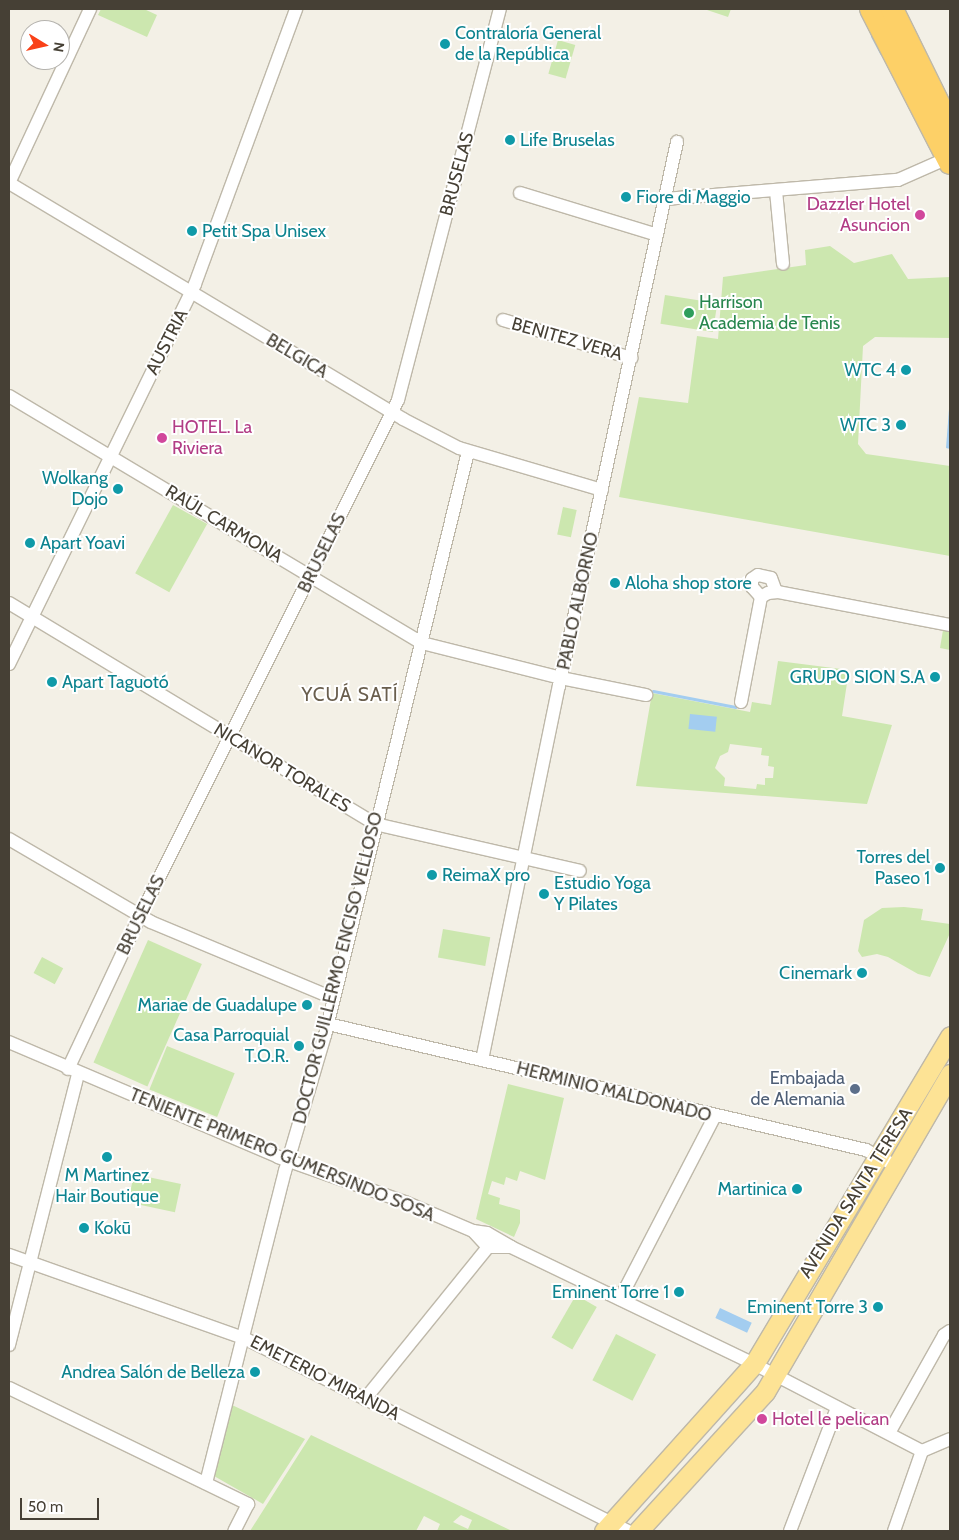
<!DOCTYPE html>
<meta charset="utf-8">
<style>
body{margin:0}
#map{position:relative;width:959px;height:1540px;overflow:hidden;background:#f3f0e6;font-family:Cabin,sans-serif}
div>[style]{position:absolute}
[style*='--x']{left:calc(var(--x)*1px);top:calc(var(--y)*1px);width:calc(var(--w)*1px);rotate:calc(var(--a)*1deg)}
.green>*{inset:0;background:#cce7af;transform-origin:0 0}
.water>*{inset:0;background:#a3cdf0;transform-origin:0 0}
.stream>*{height:3px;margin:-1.5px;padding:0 1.5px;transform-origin:1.5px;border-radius:1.5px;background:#a3cdf0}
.roads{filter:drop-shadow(1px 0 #beb8a9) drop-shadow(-1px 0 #beb8a9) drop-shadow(0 1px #beb8a9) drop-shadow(0 -1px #beb8a9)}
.street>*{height:12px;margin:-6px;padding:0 6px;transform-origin:6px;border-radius:6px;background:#fff}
.primary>*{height:19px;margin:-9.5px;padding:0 9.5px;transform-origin:9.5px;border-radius:9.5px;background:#fde395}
.highway>*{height:22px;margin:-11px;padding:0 11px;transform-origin:11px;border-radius:11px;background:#fdd067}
.dots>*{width:14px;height:14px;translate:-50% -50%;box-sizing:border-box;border:2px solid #fff;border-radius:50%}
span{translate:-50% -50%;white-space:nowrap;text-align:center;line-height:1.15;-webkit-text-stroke:4px #fff;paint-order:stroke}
.culture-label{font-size:18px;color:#0d838f}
.left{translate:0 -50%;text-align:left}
.right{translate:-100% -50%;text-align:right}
.street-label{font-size:18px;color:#464035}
.hotel-label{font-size:18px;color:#b23c85}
.leisure-label{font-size:18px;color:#27864d}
.service-label{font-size:18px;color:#4e5e75}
.neighbourhood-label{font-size:19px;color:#695e4d;letter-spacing:1px}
.frame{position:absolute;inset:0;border:10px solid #464035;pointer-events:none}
.north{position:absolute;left:20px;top:20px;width:50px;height:50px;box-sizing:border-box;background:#fff;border:1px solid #b5b3ae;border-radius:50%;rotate:99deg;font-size:14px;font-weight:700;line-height:20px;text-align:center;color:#464035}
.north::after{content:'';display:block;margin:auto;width:18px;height:22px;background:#f94118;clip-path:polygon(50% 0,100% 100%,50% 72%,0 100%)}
.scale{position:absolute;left:20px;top:1498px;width:79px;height:22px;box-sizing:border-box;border:2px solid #464035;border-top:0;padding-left:6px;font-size:15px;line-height:18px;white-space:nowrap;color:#464035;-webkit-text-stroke:4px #fff;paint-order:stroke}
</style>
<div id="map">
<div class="green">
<i style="clip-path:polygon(101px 9px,144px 9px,157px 15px,147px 37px,98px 15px)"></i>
<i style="clip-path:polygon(704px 9px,731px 9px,728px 17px)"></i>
<i style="left:558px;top:40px;width:18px;height:35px;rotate:16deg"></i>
<i style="clip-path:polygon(830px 246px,854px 263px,892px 254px,908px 279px,950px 277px,950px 338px,875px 337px,863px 346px,858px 444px,866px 454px,950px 466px,950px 556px,619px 497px,639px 397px,688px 403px,697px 336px,718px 339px,723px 277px,806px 265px,805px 250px)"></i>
<i style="left:665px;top:295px;width:53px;height:29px;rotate:9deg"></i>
<i style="left:173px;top:505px;width:39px;height:78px;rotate:29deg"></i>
<i style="left:563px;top:507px;width:14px;height:28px;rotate:12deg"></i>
<i style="clip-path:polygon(943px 630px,950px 632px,950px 650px,940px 648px)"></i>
<i style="clip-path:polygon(evenodd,778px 661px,849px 670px,842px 716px,892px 725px,867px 804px,636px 786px,652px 693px,750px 712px,752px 702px,771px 705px,778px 661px,730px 744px,762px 748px,761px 755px,769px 756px,768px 766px,774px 767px,773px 778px,765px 778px,765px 785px,757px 784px,756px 789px,724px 786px,725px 778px,715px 768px,720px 756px,728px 752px,730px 744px)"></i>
<i style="clip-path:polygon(904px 907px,923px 909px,921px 920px,950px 924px,950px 933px,930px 977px,918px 974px,888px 957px,877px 954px,862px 957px,858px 951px,864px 920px,882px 908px)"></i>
<i style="left:443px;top:929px;width:48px;height:29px;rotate:10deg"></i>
<i style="left:148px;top:940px;width:59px;height:134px;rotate:24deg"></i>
<i style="left:42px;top:957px;width:24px;height:18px;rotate:28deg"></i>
<i style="left:167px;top:1046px;width:73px;height:47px;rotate:22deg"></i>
<i style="clip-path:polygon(508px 1084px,564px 1098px,545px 1180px,520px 1171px,517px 1181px,506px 1177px,504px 1185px,492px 1181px,488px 1194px,500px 1198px,499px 1204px,520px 1210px,520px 1223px,514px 1237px,476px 1219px)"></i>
<i style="left:134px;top:1174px;width:48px;height:29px;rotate:12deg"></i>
<i style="left:576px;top:1295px;width:24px;height:49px;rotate:30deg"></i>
<i style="left:616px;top:1334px;width:45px;height:52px;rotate:27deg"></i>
<i style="clip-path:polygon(232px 1405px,305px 1439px,263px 1504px,214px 1476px)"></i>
<i style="clip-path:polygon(evenodd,311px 1435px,512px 1531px,437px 1531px,440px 1524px,424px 1516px,416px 1531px,250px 1531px,311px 1435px,461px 1515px,472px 1520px,468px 1529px,453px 1522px,461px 1515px)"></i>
</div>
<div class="water">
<i style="clip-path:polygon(949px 409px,950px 409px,950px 449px,946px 448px)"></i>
<i style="left:690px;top:714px;width:27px;height:15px;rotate:6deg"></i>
<i style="left:720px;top:1308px;width:35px;height:11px;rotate:25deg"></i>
</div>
<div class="stream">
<i style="--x:872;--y:36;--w:19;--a:62"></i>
<i style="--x:653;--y:691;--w:84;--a:11"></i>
</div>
<div class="roads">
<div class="street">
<i style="--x:9;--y:183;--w:459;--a:30.9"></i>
<i style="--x:403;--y:419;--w:63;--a:27.4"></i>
<i style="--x:459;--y:448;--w:149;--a:16.4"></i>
<i style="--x:9;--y:183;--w:192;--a:-65"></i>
<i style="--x:776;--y:191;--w:73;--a:84.5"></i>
<i style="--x:520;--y:193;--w:143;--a:17"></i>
<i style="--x:665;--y:199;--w:234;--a:-4.7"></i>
<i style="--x:898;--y:180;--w:57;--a:-23.9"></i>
<i style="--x:503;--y:320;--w:134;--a:16.5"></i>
<i style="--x:9;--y:396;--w:481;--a:30.9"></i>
<i style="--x:422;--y:643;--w:143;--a:14.1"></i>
<i style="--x:561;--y:678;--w:87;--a:11.3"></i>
<i style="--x:761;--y:597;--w:13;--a:-132"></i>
<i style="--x:752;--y:587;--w:8;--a:-90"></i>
<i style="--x:752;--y:579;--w:7;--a:-34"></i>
<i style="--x:758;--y:575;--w:13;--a:13"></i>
<i style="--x:771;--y:578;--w:15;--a:70"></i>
<i style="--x:9;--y:603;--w:428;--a:31.1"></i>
<i style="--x:375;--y:824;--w:210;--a:12.9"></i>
<i style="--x:9;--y:664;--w:423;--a:-63.9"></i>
<i style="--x:195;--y:284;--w:293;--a:-69.8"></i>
<i style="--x:741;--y:702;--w:107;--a:-79.2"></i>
<i style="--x:761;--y:597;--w:8;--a:-30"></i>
<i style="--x:768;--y:593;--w:10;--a:-6"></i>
<i style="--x:778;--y:592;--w:175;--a:10.9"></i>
<i style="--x:9;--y:839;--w:164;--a:30.3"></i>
<i style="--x:151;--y:922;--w:197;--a:22.7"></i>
<i style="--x:328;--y:1024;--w:553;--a:13.18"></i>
<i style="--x:866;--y:1150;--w:36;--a:28"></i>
<i style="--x:9;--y:1042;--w:293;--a:23.1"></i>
<i style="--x:278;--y:1157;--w:135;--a:19.5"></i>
<i style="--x:405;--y:1202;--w:74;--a:23.1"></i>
<i style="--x:473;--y:1231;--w:14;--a:8"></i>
<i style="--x:487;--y:1233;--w:28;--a:30"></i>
<i style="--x:482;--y:1060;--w:382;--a:-78.4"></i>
<i style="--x:559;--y:686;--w:557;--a:-77.76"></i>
<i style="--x:68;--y:1069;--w:169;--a:-64.8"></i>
<i style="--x:140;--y:916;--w:577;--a:-63.43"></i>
<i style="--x:398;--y:400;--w:404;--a:-75.4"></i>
<i style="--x:473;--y:1231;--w:22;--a:47"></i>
<i style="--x:488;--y:1247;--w:23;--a:0"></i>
<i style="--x:511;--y:1247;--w:270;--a:25.7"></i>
<i style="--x:754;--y:1364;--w:189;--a:27.4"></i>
<i style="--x:9;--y:1255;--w:249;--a:19.5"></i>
<i style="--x:244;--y:1338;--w:430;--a:26.7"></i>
<i style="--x:620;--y:1299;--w:206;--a:-62.6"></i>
<i style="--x:9;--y:1345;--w:280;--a:-75.7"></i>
<i style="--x:9;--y:1388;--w:266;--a:25.9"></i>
<i style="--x:248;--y:1504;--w:30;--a:117"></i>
<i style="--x:365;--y:1399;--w:196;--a:-51"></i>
<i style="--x:889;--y:1433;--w:112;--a:-60.7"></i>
<i style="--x:944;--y:1335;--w:7;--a:-34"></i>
<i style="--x:922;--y:1451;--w:30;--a:-23"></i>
<i style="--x:206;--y:1483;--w:322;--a:-75.8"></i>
<i style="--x:285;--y:1171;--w:142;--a:-73.6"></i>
<i style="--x:325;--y:1035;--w:600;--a:-76.22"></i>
<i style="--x:790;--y:1531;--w:132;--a:-69.1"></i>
<i style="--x:894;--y:1531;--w:85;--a:-70.7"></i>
</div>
<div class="primary">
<i style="--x:604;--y:1531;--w:224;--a:-48.1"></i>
<i style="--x:754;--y:1364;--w:382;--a:-59.1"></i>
<i style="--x:638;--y:1531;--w:188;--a:-47.6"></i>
<i style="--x:765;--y:1392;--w:368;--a:-59.8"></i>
</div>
<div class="highway">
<i style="--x:871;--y:9;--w:173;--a:62.8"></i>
<i style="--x:892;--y:9;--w:131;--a:63.8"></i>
</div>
</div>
<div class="dots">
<i style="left:445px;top:44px;background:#0f9aa8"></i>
<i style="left:510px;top:140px;background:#0f9aa8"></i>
<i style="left:626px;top:197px;background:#0f9aa8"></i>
<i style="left:920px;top:215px;background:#d1479c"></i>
<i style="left:192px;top:231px;background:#0f9aa8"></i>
<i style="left:689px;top:313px;background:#2e9e5b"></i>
<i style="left:906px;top:370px;background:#0f9aa8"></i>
<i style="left:901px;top:425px;background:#0f9aa8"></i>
<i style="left:162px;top:438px;background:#d1479c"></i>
<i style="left:118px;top:489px;background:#0f9aa8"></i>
<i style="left:30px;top:543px;background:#0f9aa8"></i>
<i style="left:615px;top:583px;background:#0f9aa8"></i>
<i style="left:935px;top:677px;background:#0f9aa8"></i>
<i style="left:52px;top:682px;background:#0f9aa8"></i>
<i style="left:940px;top:868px;background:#0f9aa8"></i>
<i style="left:432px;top:875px;background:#0f9aa8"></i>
<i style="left:544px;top:894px;background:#0f9aa8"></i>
<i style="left:862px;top:973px;background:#0f9aa8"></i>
<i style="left:307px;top:1005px;background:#0f9aa8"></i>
<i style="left:299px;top:1046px;background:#0f9aa8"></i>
<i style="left:855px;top:1089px;background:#5c6f8a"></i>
<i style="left:107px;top:1157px;background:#0f9aa8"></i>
<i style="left:797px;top:1189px;background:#0f9aa8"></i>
<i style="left:84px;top:1228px;background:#0f9aa8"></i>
<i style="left:679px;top:1292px;background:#0f9aa8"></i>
<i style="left:878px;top:1307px;background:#0f9aa8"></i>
<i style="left:255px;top:1372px;background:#0f9aa8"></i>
<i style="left:762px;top:1419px;background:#d1479c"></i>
</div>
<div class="culture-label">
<span class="left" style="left:455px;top:44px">Contraloría General<br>de la República</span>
<span class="left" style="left:520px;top:140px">Life Bruselas</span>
<span class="left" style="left:636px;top:197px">Fiore di Maggio</span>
<span class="left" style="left:202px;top:231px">Petit Spa Unisex</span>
<span class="right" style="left:896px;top:370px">WTC 4</span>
<span class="right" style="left:891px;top:425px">WTC 3</span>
<span class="right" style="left:108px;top:489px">Wolkang<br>Dojo</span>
<span class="left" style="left:40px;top:543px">Apart Yoavi</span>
<span class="left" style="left:625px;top:583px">Aloha shop store</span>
<span class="right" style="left:925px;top:677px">GRUPO SION S.A</span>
<span class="left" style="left:62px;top:682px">Apart Taguotó</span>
<span class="right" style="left:930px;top:868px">Torres del<br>Paseo 1</span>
<span class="left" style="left:442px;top:875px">ReimaX pro</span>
<span class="left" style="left:554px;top:894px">Estudio Yoga<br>Y Pilates</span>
<span class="right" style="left:852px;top:973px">Cinemark</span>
<span class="right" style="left:297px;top:1005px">Mariae de Guadalupe</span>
<span class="right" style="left:289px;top:1046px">Casa Parroquial<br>T.O.R.</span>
<span style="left:107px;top:1186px">M Martinez<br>Hair Boutique</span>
<span class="right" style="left:787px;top:1189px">Martinica</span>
<span class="left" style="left:94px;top:1228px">Kokū</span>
<span class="right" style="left:669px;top:1292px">Eminent Torre 1</span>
<span class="right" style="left:868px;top:1307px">Eminent Torre 3</span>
<span class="right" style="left:245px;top:1372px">Andrea Salón de Belleza</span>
</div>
<div class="street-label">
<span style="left:457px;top:174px;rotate:-75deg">BRUSELAS</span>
<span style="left:567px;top:339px;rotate:16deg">BENITEZ VERA</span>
<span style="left:167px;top:342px;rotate:-63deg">AUSTRIA</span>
<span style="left:297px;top:356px;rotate:31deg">BELGICA</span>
<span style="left:224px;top:524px;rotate:31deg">RAÚL CARMONA</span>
<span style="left:322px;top:553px;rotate:-64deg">BRUSELAS</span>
<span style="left:578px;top:601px;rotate:-78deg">PABLO ALBORNO</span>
<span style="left:282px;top:768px;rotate:31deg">NICANOR TORALES</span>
<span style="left:141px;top:915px;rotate:-64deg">BRUSELAS</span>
<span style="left:338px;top:968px;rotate:-76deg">DOCTOR GUILLERMO ENCISO VELLOSO</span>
<span style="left:614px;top:1092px;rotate:14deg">HERMINIO MALDONADO</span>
<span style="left:282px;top:1155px;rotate:22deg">TENIENTE PRIMERO GUMERSINDO SOSA</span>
<span style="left:856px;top:1193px;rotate:-58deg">AVENIDA SANTA TERESA</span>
<span style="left:325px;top:1378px;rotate:27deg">EMETERIO MIRANDA</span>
</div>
<div class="hotel-label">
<span class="right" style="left:910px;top:215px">Dazzler Hotel<br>Asuncion</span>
<span class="left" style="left:172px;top:438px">HOTEL. La<br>Riviera</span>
<span class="left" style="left:772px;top:1419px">Hotel le pelican</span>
</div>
<div class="leisure-label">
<span class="left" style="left:699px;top:313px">Harrison<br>Academia de Tenis</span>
</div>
<div class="service-label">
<span class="right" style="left:845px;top:1089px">Embajada<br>de Alemania</span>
</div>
<div class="neighbourhood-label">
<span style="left:350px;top:695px">YCUÁ SATÍ</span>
</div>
<div class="frame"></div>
<div class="north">N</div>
<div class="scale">50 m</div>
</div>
